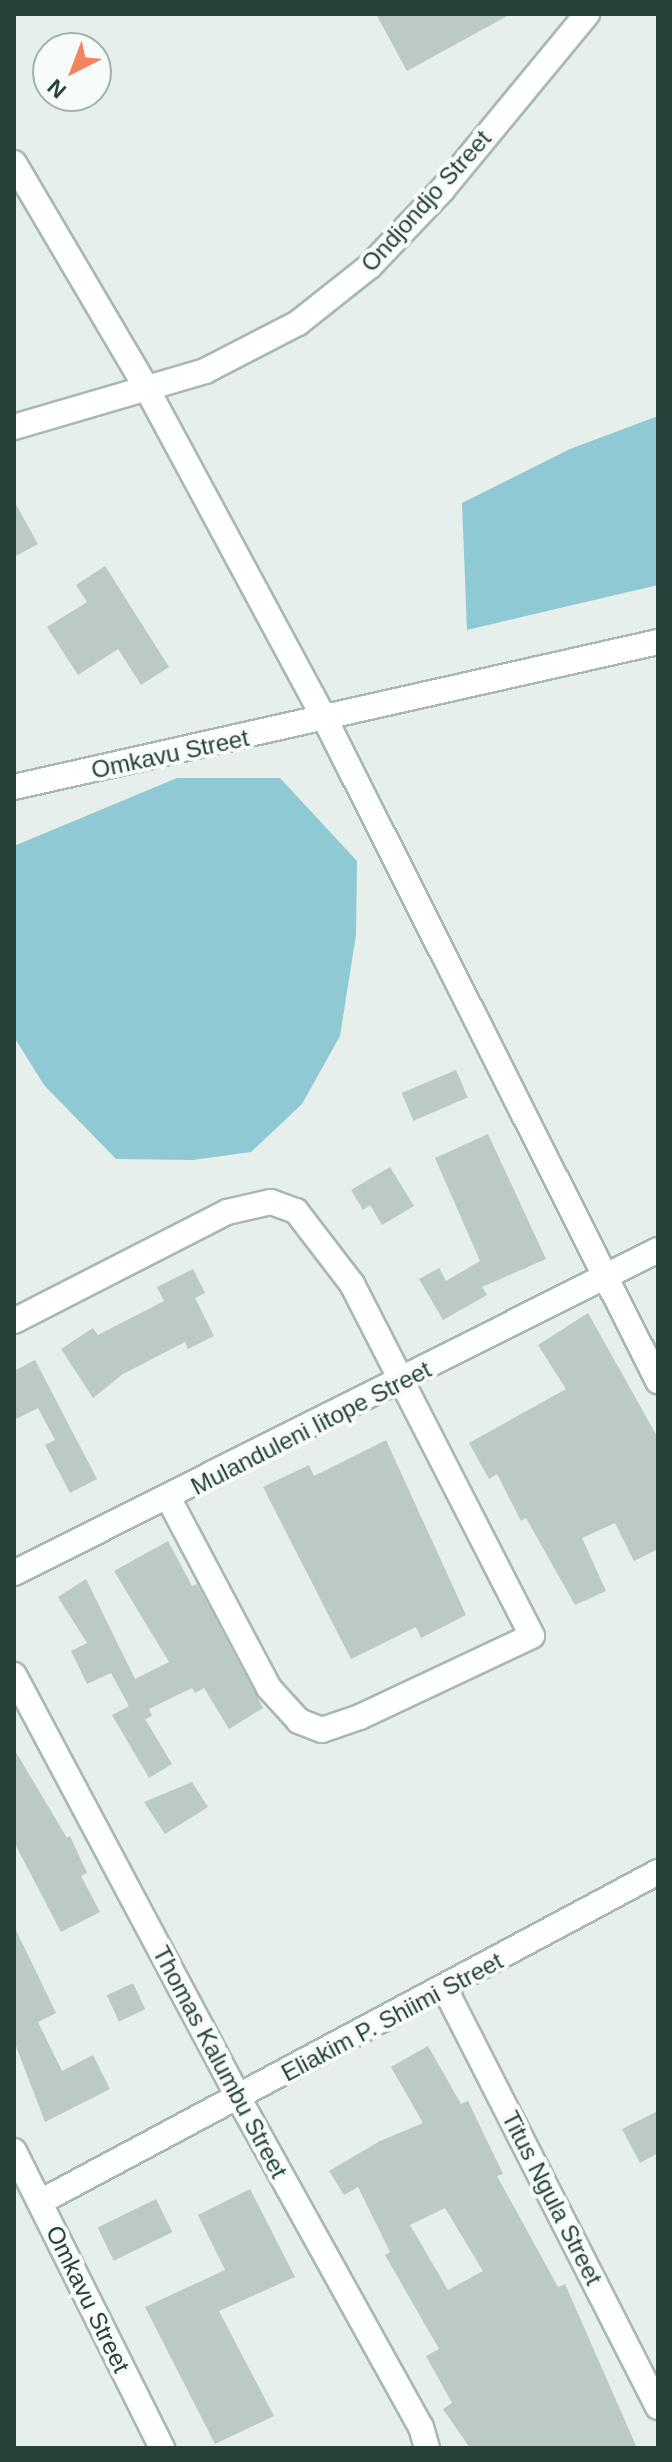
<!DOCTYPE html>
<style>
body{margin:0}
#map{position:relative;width:672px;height:2462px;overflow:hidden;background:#e6efeb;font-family:Helvetica,sans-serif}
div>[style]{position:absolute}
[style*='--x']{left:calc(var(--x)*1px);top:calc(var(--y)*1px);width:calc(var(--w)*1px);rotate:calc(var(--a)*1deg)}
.water>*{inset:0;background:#8ec9d4}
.building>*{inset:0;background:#bbcac4;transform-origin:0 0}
.roads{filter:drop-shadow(2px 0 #a8b8b2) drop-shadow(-2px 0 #a8b8b2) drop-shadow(0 2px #a8b8b2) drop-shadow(0 -2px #a8b8b2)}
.minor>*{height:24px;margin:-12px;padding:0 12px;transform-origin:12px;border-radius:12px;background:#fff}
span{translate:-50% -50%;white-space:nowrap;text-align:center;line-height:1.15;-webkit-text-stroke:8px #f7fbf9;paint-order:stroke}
.street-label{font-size:24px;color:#24423a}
.frame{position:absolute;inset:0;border:16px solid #24423a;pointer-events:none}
.north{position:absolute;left:32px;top:32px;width:80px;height:80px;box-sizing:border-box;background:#f7fbf9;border:2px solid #a3b1ad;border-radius:50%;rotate:222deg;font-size:22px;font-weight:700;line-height:32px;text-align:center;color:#24423a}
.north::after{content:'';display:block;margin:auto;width:28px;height:36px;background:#f4845f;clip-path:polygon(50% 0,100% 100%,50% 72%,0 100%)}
</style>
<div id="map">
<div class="water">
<i style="clip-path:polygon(658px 416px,658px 585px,467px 630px,462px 503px,570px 449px)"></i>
<i style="clip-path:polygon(177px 778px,280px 778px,357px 861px,356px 935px,340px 1036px,302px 1104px,251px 1152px,193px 1160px,116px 1159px,44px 1085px,14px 1037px,14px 846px)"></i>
</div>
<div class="building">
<i style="clip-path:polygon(376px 14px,511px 14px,407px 71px)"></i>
<i style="clip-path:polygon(14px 501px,38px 544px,14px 557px)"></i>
<i style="clip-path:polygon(105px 566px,169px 667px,141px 685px,118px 649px,78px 675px,47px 627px,87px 602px,76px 585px)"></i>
<i style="left:456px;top:1070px;width:30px;height:59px;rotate:67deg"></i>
<i style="clip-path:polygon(488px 1134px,546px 1259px,482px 1287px,487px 1295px,443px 1320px,419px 1279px,439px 1268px,446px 1281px,480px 1261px,435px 1158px)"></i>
<i style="clip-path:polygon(390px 1167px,414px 1206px,382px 1225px,370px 1205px,363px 1210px,351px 1190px)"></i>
<i style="clip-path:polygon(193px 1269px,205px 1293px,195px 1298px,214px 1336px,188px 1349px,185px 1342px,123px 1374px,93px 1398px,61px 1349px,93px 1328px,98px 1335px,164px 1301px,157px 1287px)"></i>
<i style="clip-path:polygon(588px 1313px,658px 1438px,658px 1549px,634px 1561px,615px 1523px,582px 1538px,606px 1591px,575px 1605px,526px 1518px,521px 1521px,497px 1474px,489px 1479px,469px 1443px,566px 1389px,538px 1345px)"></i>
<i style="clip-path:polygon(35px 1360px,97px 1479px,70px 1493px,45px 1445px,55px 1440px,38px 1408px,14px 1420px,14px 1371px)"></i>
<i style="clip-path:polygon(386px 1440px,466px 1615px,421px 1638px,416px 1627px,351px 1659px,263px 1487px,309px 1465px,314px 1476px)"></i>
<i style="clip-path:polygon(168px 1541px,192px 1586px,197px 1584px,263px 1708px,229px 1729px,204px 1688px,195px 1693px,192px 1688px,149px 1709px,152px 1716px,145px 1719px,172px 1764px,149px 1778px,112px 1715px,129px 1706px,111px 1673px,87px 1684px,71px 1651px,87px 1643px,58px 1597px,86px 1579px,135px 1679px,169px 1662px,114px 1571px)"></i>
<i style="clip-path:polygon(14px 1749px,67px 1838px,70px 1836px,87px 1873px,81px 1876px,100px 1912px,61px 1932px,14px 1842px)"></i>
<i style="clip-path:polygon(192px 1782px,208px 1807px,165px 1834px,144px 1802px)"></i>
<i style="clip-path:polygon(14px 1926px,56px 2013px,38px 2022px,62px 2071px,93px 2055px,110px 2089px,45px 2122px,14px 2041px)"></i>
<i style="left:133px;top:1983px;width:29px;height:29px;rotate:65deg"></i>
<i style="clip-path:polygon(evenodd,428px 2046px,461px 2104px,468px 2101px,503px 2174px,497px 2176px,558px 2287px,565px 2284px,637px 2448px,470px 2448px,443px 2409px,452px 2403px,426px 2356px,439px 2349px,385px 2255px,390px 2252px,358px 2187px,344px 2195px,329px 2171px,380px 2141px,423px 2123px,391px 2067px,428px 2046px,445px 2208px,483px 2271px,448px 2290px,410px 2225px,445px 2208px)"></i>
<i style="clip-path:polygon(658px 2111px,658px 2153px,640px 2163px,622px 2129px)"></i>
<i style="clip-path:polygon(250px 2189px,295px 2277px,219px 2311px,274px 2416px,215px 2444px,145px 2307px,225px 2270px,198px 2215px)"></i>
<i style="left:156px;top:2199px;width:37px;height:65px;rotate:64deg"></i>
</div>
<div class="roads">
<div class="minor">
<i style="--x:14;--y:163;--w:262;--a:59.5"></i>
<i style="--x:147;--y:389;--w:377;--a:61.7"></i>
<i style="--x:326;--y:721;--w:739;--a:63.3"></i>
<i style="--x:14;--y:427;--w:199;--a:-16.3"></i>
<i style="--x:205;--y:371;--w:105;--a:-27.3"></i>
<i style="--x:298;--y:323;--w:92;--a:-38.4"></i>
<i style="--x:370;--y:266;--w:105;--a:-46.5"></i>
<i style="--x:442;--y:190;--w:228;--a:-50.5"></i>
<i style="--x:14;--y:787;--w:660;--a:-12.69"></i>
<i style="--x:14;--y:1321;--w:239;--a:-27.1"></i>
<i style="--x:227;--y:1212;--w:45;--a:-12.8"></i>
<i style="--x:271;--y:1202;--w:27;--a:20"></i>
<i style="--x:296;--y:1211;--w:92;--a:52.5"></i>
<i style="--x:352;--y:1284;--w:395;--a:62.9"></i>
<i style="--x:532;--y:1636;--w:190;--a:154.8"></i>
<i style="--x:360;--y:1717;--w:40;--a:161.1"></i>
<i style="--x:322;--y:1730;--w:25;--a:-159"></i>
<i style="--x:299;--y:1721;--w:45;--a:-132.3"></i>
<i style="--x:269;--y:1688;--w:214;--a:-117.9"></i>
<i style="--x:14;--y:1573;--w:720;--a:-26.64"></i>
<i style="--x:14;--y:1675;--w:480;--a:62"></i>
<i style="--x:239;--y:2099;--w:375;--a:61"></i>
<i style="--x:421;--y:2427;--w:22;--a:74"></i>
<i style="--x:445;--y:1989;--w:469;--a:63"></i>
<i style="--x:14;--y:2151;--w:332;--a:63.5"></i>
<i style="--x:40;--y:2202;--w:701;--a:-28.1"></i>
</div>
</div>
<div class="street-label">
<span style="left:426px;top:201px;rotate:-48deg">Ondjondjo Street</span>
<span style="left:170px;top:754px;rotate:-12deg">Omkavu Street</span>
<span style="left:311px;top:1428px;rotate:-27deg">Mulanduleni Iitope Street</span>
<span style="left:392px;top:2017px;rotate:-28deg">Eliakim P. Shiimi Street</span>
<span style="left:220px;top:2062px;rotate:62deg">Thomas Kalumbu Street</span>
<span style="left:552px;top:2198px;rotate:63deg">Titus Ngula Street</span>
<span style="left:88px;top:2299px;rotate:64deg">Omkavu Street</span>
</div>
<div class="frame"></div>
<div class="north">N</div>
</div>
